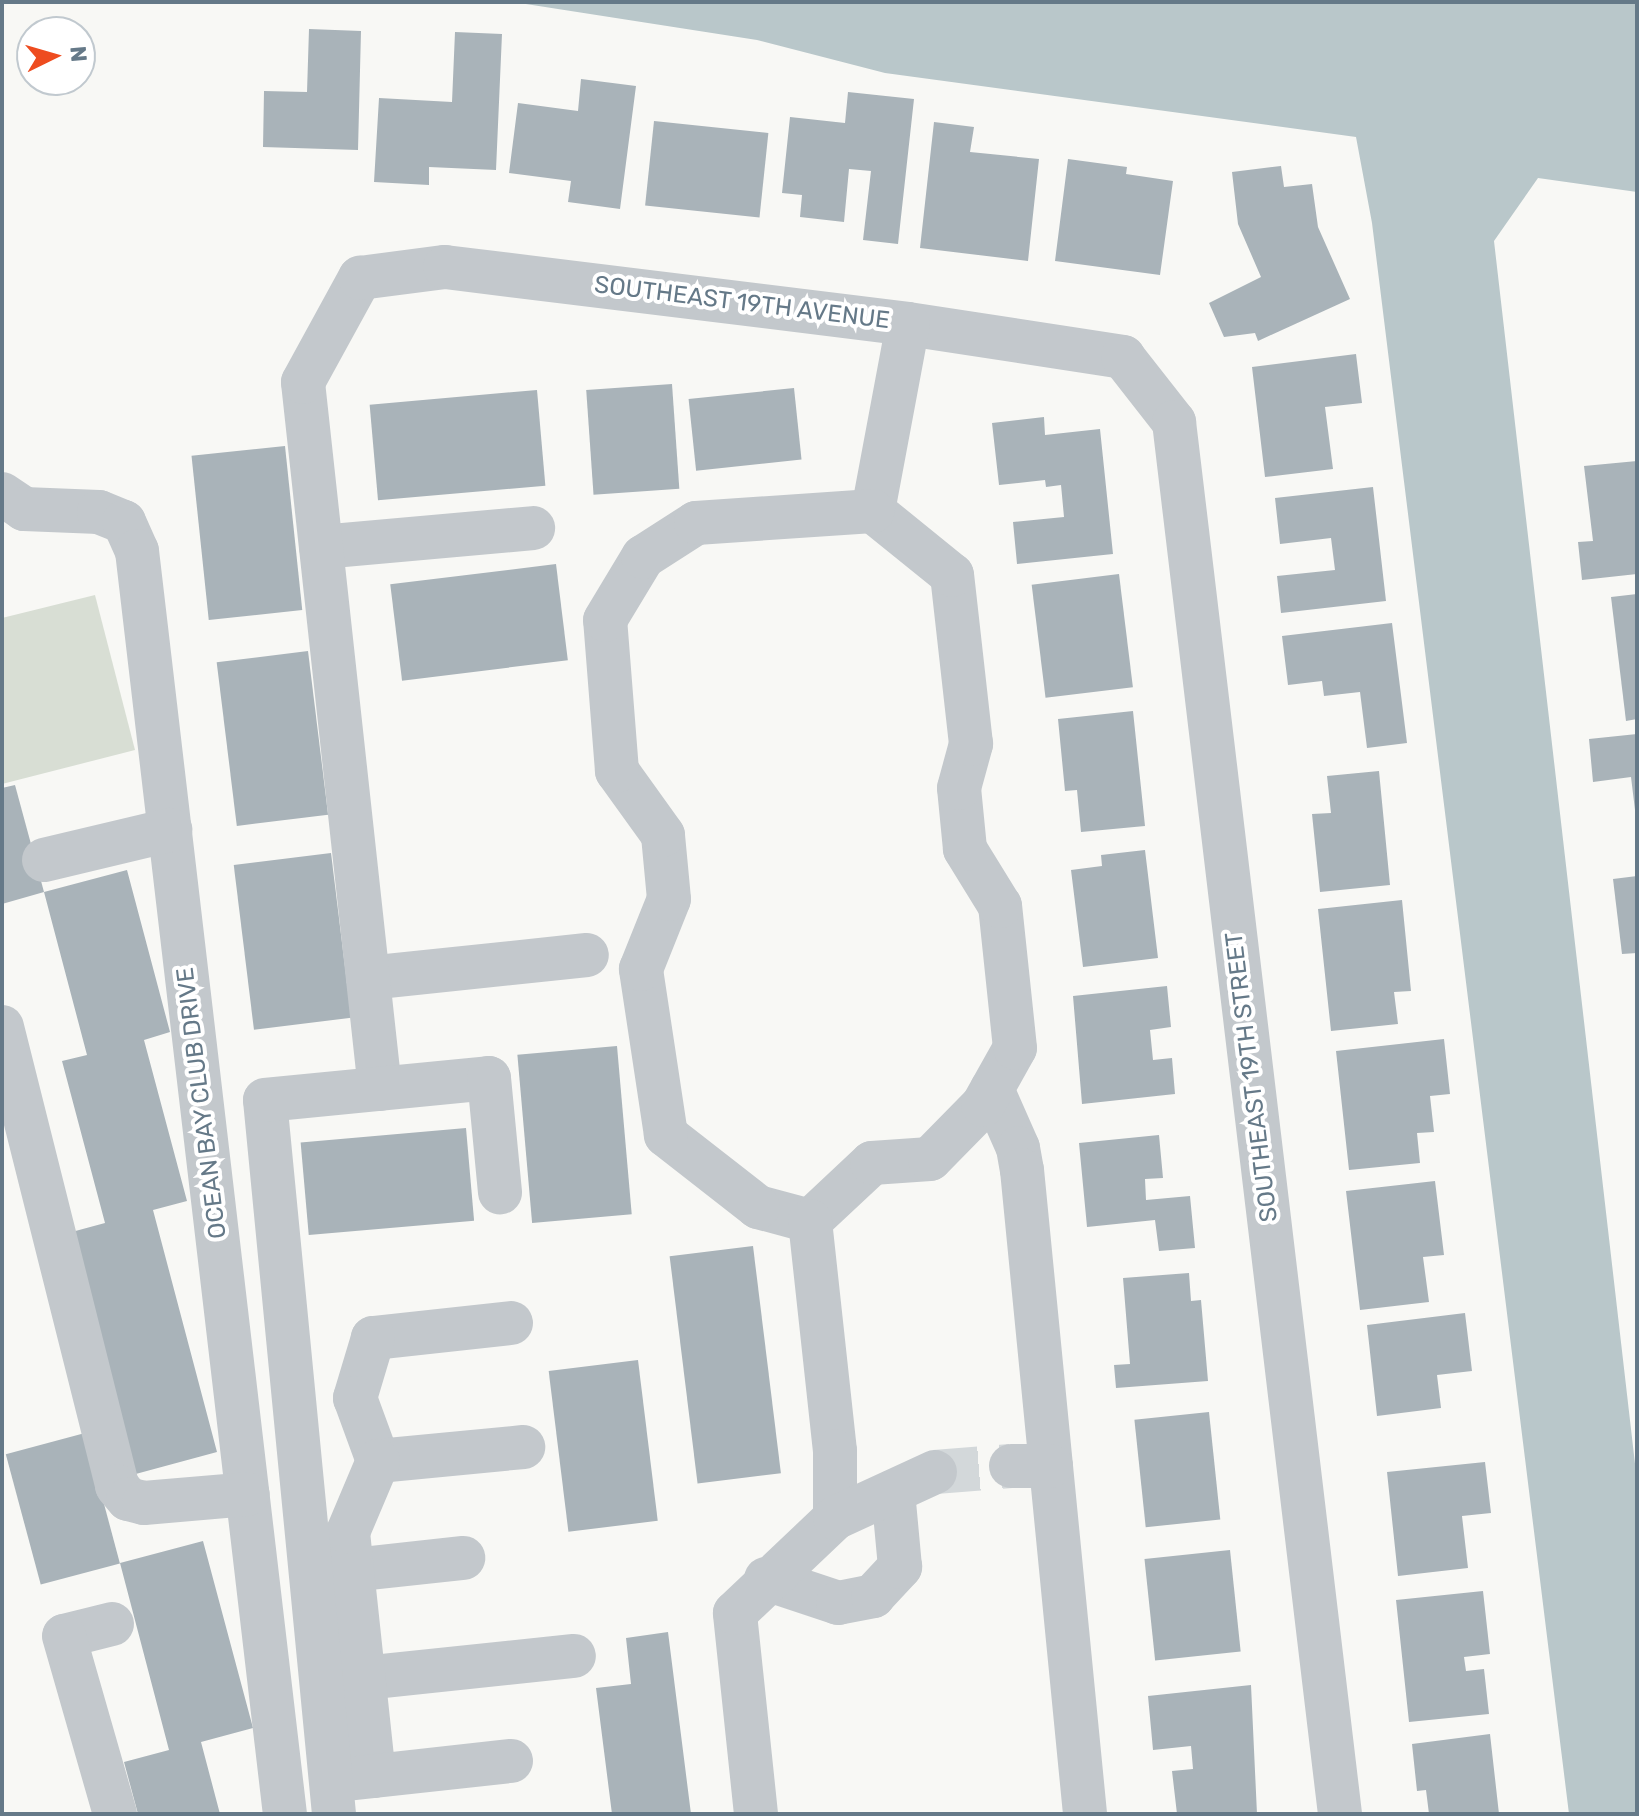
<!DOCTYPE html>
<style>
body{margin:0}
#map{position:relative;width:1639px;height:1816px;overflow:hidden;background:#f8f8f5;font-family:Rubik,sans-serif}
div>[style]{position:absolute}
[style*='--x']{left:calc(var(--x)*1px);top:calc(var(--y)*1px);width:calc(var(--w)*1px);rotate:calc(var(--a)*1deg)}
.green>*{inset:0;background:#d8ded4}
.water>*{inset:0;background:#b9c7ca}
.building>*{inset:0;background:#a9b3b9;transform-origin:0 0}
.minor-tunnel>*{height:44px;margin-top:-22px;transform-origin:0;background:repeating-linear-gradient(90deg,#d3d8da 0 44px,transparent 0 66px)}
.minor>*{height:44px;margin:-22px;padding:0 22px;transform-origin:22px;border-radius:22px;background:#c3c8cc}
span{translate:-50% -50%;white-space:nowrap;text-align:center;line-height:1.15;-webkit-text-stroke:8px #fff;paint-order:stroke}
.street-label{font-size:24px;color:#657988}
.frame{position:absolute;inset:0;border:4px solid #657988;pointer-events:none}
.north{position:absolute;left:16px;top:16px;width:80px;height:80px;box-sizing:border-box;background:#fff;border:2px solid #c1c9cf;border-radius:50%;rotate:85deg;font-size:22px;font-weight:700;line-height:32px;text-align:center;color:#657988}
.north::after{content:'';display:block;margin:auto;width:28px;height:36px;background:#ee4c1f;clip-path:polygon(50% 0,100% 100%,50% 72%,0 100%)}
</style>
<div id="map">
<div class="green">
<i style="clip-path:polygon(95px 595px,135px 750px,2px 784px,2px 618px)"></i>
</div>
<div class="water">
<i style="clip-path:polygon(513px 2px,1637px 2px,1637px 192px,1538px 178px,1494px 241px,1637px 1481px,1637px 1814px,1569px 1814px,1372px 223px,1356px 137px,885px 73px,757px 40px)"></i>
</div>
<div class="building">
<i style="clip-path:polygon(309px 29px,361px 31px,358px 150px,263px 147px,264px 91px,307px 92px)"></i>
<i style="clip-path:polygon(455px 32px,502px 34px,496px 170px,429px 167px,429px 185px,374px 182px,379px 98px,452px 102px)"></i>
<i style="clip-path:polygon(581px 79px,636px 86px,620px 209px,568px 202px,571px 181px,509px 173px,518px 103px,578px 111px)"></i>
<i style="clip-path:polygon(848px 92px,914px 99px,898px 244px,863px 240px,871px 171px,849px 169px,844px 222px,800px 217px,802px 195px,782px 193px,790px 117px,845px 123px)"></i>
<i style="left:654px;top:121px;width:115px;height:85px;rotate:6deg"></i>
<i style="clip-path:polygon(934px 122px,974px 127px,970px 152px,1039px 159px,1028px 261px,920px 248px)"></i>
<i style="clip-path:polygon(1068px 159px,1127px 167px,1126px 174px,1173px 181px,1160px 275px,1055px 261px)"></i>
<i style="clip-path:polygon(1281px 166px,1284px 187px,1312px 184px,1318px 227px,1350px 299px,1258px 341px,1255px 333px,1224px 337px,1209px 303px,1261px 277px,1238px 224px,1232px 172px)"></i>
<i style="clip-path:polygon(1356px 354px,1362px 403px,1325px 407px,1333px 469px,1265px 477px,1252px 367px)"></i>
<i style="left:672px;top:384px;width:105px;height:86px;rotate:86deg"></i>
<i style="left:794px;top:388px;width:72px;height:106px;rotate:84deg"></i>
<i style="left:537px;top:390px;width:96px;height:168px;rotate:85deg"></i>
<i style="clip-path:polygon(1044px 417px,1045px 435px,1100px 429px,1113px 554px,1017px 564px,1013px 522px,1064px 517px,1061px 485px,1046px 487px,1045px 480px,999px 485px,992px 423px)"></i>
<i style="left:285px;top:446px;width:165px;height:94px;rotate:84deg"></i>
<i style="clip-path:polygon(1637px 461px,1637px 574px,1582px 580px,1578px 542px,1593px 541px,1584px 466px)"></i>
<i style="clip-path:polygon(1373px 487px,1386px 601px,1281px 613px,1277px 576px,1335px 570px,1331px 538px,1280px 544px,1275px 498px)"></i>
<i style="left:556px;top:564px;width:97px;height:167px;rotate:83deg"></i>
<i style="left:1119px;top:574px;width:114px;height:88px;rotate:83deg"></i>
<i style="clip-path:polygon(1637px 594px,1637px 719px,1626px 721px,1611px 597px)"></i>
<i style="clip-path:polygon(1392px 623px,1407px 743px,1367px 748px,1360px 692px,1324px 696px,1322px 681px,1288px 685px,1282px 636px)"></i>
<i style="left:308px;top:651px;width:165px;height:92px;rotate:83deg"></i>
<i style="clip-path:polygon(1133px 711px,1145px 826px,1081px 832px,1077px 790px,1065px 791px,1058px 719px)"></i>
<i style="clip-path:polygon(1637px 734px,1637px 810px,1635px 810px,1631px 777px,1593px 782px,1589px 739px)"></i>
<i style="clip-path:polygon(1379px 771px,1390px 885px,1320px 892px,1312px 814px,1331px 813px,1327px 776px)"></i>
<i style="clip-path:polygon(15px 785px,44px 892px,2px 904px,2px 788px)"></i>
<i style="clip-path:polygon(1145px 850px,1158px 958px,1083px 967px,1071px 870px,1102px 866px,1101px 855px)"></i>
<i style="left:331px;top:853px;width:166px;height:98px;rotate:83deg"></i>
<i style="clip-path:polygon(127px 870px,170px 1032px,144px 1040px,187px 1201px,153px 1210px,217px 1452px,132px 1475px,68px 1233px,105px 1223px,62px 1061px,87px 1055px,44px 892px)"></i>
<i style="clip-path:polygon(1637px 876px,1637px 953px,1622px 954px,1613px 879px)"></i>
<i style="clip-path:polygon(1402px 900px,1411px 991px,1394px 992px,1398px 1024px,1331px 1031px,1318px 909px)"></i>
<i style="clip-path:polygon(1167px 986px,1171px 1027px,1150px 1030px,1153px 1060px,1172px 1058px,1175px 1094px,1082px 1104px,1073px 996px)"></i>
<i style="clip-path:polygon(1444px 1039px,1450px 1094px,1430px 1096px,1434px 1132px,1417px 1133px,1420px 1163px,1349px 1170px,1336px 1051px)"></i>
<i style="left:617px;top:1046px;width:169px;height:100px;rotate:85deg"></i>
<i style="left:466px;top:1128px;width:93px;height:166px;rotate:85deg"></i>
<i style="clip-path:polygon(1159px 1135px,1163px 1178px,1145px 1179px,1146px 1200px,1190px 1196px,1195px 1248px,1159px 1251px,1155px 1220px,1087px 1227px,1079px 1143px)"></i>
<i style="clip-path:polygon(1435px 1181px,1444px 1255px,1423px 1257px,1429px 1302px,1360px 1310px,1346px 1191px)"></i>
<i style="left:753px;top:1246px;width:229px;height:84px;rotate:83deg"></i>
<i style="clip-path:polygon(1189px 1273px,1191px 1301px,1201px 1300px,1208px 1381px,1116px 1388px,1114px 1365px,1130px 1364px,1123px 1278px)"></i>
<i style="clip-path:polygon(1465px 1313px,1472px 1371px,1437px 1375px,1441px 1408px,1377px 1416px,1367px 1325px)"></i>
<i style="left:638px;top:1360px;width:162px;height:90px;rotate:83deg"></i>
<i style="left:1209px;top:1412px;width:108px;height:75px;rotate:84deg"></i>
<i style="left:85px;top:1433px;width:135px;height:82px;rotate:75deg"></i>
<i style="clip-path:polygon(1485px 1462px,1491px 1513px,1462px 1516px,1468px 1568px,1398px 1576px,1387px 1472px)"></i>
<i style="clip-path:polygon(203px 1541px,253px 1728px,201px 1742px,220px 1814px,138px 1814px,124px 1762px,169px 1750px,120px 1563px)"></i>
<i style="left:1230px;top:1550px;width:102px;height:86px;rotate:84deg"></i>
<i style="clip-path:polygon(1483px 1591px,1490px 1654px,1464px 1657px,1466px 1671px,1484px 1669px,1489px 1714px,1409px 1722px,1396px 1600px)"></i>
<i style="clip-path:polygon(668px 1632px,691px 1814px,612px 1814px,596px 1688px,631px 1684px,626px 1638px)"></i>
<i style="clip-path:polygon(1251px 1685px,1257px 1814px,1177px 1814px,1172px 1771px,1193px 1769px,1191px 1746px,1153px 1750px,1148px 1696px)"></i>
<i style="clip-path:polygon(1490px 1734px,1499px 1814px,1429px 1814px,1426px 1790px,1417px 1791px,1412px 1744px)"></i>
</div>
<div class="minor-tunnel">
<i style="--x:935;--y:1472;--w:76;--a:-4.5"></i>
</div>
<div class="minor">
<i style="--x:2;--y:494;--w:27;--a:34"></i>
<i style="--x:24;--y:509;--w:75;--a:2.3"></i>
<i style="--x:99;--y:512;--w:27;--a:22"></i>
<i style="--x:124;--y:522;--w:32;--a:66"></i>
<i style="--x:137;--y:551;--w:1272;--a:83.32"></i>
<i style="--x:321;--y:547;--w:213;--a:-5.1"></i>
<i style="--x:44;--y:860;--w:130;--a:-13.4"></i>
<i style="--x:368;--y:978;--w:220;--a:-6"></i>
<i style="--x:2;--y:1027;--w:473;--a:75.9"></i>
<i style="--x:117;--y:1486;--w:17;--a:50"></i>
<i style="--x:128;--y:1499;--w:16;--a:14"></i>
<i style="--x:144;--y:1503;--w:104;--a:-4.9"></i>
<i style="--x:380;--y:1089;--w:711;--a:-96.22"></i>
<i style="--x:303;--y:382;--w:119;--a:-61.3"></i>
<i style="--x:360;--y:278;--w:86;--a:-7.4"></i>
<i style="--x:445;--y:267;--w:466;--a:7"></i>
<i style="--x:908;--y:324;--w:218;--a:8.7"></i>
<i style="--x:1123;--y:357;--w:83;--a:51.9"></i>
<i style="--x:1174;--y:422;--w:1402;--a:83.2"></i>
<i style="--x:992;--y:1089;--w:64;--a:66.2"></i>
<i style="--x:1018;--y:1148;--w:22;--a:80"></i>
<i style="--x:1022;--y:1170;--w:647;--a:84.41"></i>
<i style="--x:810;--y:1221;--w:85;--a:-43.1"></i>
<i style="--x:872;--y:1163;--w:58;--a:-3.9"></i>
<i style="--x:930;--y:1159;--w:76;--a:-45.5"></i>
<i style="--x:983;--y:1105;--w:65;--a:-60.7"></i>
<i style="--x:1015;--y:1048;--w:143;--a:-96"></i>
<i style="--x:1000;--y:906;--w:67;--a:-121.6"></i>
<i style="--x:965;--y:849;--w:61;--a:-95.6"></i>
<i style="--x:959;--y:788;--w:46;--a:-74.7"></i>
<i style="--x:971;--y:744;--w:170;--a:-96.4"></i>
<i style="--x:952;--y:575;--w:102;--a:-141"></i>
<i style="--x:873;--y:511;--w:190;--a:-79.4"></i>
<i style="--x:810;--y:1221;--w:54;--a:-164.9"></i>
<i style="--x:758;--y:1207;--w:117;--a:-142"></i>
<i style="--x:666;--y:1135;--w:168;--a:-98.6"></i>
<i style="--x:641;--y:969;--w:75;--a:-68.2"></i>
<i style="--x:669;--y:899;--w:64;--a:-95.4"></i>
<i style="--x:663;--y:835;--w:79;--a:-125.7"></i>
<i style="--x:617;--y:771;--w:151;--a:-94.5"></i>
<i style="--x:605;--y:620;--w:74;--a:-58.9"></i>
<i style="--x:643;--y:557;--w:63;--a:-32.7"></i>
<i style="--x:696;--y:523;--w:177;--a:-3.9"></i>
<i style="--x:810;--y:1221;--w:231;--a:83.8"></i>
<i style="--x:835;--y:1451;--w:67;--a:90"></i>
<i style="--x:511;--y:1323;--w:139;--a:173.8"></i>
<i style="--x:373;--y:1338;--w:63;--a:106.7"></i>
<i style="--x:355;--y:1398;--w:67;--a:69.9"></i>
<i style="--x:378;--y:1461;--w:146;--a:-5.5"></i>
<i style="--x:1011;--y:1466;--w:40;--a:0"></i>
<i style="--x:352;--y:1570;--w:112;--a:-6.2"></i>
<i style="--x:766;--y:1579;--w:76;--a:18.4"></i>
<i style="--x:838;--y:1603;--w:36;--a:-11"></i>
<i style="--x:873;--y:1596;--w:40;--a:-47"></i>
<i style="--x:900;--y:1567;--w:75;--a:-95.3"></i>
<i style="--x:112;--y:1624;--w:49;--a:166"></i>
<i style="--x:64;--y:1636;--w:185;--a:74"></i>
<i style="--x:364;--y:1678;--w:211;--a:-6"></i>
<i style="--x:374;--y:1776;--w:245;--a:-96.1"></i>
<i style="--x:348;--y:1532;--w:77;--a:-67.1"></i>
<i style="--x:347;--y:1779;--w:165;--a:-6.3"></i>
<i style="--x:334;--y:1814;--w:717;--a:-95.52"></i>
<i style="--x:265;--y:1100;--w:225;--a:-5.6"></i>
<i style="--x:489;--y:1078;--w:115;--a:84.5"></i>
<i style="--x:756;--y:1814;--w:202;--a:-96"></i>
<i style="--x:735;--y:1613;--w:138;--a:-43.5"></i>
<i style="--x:835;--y:1518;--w:110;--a:-24.7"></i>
</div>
<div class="street-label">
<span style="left:742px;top:303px;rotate:7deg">SOUTHEAST 19TH AVENUE</span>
<span style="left:1252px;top:1077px;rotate:-97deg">SOUTHEAST 19TH STREET</span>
<span style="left:202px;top:1103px;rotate:-97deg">OCEAN BAY CLUB DRIVE</span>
</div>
<div class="frame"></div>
<div class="north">N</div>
</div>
